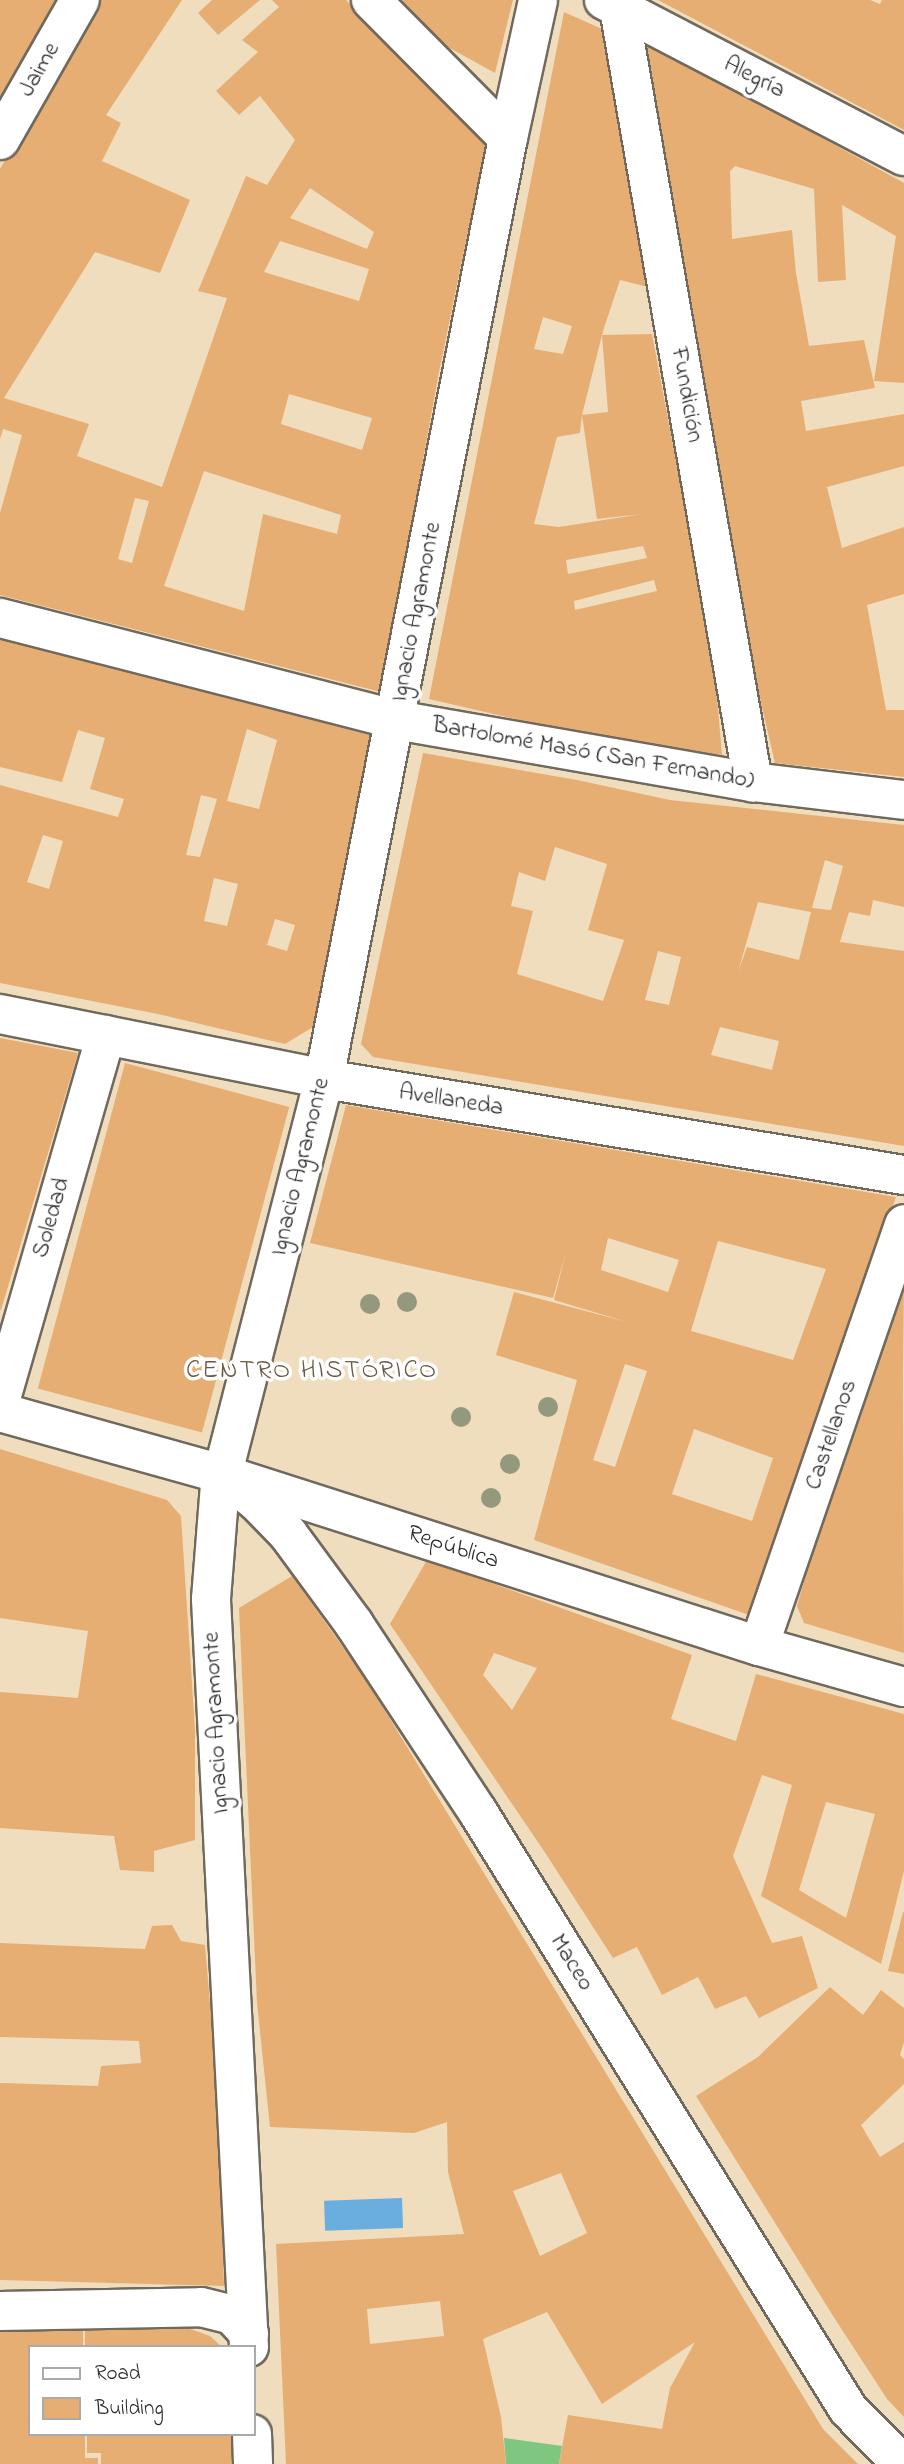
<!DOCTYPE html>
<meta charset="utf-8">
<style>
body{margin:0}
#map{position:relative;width:904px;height:2464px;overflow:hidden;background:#f0ddbe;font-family:"Indie Flower",sans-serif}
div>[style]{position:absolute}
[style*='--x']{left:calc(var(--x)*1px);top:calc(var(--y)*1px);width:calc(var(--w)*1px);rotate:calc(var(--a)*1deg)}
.green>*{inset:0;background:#7fc681}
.water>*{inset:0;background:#6aaedf;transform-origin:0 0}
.building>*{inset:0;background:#e6ae73;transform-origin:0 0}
.roads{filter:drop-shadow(2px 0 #70695e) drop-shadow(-2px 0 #70695e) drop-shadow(0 2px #70695e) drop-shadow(0 -2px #70695e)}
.minor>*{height:38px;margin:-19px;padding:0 19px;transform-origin:19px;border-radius:19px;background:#fff}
.major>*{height:38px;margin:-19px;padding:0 19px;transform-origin:19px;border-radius:19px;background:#fff}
.trees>*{width:20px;height:20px;margin:-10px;border-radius:50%;background:#94997e}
span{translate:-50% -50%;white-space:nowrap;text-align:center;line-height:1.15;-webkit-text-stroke:7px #fff;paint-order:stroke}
.street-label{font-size:24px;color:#2b2b2b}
.neighbourhood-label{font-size:26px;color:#6c5944;letter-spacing:2px}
.legend{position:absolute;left:28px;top:2345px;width:228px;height:91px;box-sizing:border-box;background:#fff;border:2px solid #aaa;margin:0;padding:9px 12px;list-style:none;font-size:21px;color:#2b2b2b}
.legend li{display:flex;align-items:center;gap:14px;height:35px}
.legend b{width:35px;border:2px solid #aaa}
</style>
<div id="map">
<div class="green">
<i style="clip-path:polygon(504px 2438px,562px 2446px,559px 2464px,506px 2464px)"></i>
</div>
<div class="water">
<i style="left:402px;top:2198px;width:30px;height:78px;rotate:88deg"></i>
</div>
<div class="building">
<i style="clip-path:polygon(0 0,65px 0,0 108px)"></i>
<i style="clip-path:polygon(evenodd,97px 0,182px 0,106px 115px,121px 123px,102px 161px,190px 200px,160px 273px,95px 252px,4px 398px,89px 424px,77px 456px,162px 487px,227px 298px,198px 291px,246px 176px,267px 185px,295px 140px,260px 96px,239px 115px,216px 91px,258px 52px,242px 40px,279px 7px,272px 0,346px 0,487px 139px,439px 372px,381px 692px,0 595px,0 513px,22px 435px,3px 429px,0 439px,0 169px,97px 0,310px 188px,374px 232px,367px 249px,290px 218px,310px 188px,97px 0,280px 241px,369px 269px,359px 301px,264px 272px,280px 241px,97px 0,289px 394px,372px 418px,362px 450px,281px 424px,289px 394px,97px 0,204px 471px,341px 515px,337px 534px,263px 514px,244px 611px,164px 586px,204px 471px,97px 0,135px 498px,149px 501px,132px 563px,118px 559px,135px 498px)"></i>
<i style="clip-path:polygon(212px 0,260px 0,218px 35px,198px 13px)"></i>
<i style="clip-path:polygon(402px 0,513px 0,495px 73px,446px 46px)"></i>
<i style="clip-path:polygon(658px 0,870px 0,880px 4px,882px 0,904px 0,904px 130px)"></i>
<i style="clip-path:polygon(evenodd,564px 12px,611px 33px,652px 288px,620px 280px,603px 331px,582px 415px,608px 412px,602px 335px,652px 334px,714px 662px,722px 755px,598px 738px,429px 699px,564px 12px,543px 317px,572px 326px,563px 354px,534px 349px,543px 317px,564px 12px,582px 415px,597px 519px,642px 514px,559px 527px,534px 524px,557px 437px,580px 433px,582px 415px,564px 12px,643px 546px,647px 558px,568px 574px,566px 560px,643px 546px,564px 12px,654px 580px,657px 591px,575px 610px,574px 601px,654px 580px)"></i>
<i style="clip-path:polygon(638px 37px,904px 183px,904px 383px,874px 381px,896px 236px,842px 205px,846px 280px,818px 282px,814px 189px,735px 166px,730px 171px,732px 239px,792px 230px,796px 273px,809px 346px,864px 340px,875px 388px,801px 401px,806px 431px,904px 414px,904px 466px,827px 487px,842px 548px,904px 527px,904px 594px,867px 605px,886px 710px,904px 710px,904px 777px,775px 763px,752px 664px)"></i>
<i style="clip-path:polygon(evenodd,0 638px,374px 736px,313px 1027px,285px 1044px,158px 1014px,0 983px,0 785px,118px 817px,124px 799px,90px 789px,105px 738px,78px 730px,62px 782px,0 767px,0 638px,247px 729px,277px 740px,259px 809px,227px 801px,247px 729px,0 638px,201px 795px,217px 799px,200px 857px,186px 855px,201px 795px,0 638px,43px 835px,63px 841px,49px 889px,27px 882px,43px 835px,0 638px,214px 878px,238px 884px,227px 926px,204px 921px,214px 878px,0 638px,275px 919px,295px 925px,287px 951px,267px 945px,275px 919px)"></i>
<i style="clip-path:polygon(evenodd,423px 753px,577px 780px,670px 800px,904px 825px,904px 907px,873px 900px,870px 916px,849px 912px,840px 942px,904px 951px,904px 1146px,373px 1057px,361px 1044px,423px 753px,555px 847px,607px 864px,588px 930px,624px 940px,603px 1001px,517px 974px,533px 911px,511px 906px,519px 872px,545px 881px,555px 847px,423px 753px,825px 860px,843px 866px,831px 910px,812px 908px,825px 860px,423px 753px,758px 902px,811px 912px,799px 960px,747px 947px,738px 972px,758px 902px,423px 753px,658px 951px,681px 957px,669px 1005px,645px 1000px,658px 951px,423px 753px,720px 1027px,779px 1041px,772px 1070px,711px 1055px,720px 1027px)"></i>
<i style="clip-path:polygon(0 1038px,78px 1053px,1px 1310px,0 1310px)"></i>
<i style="left:125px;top:1063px;width:170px;height:337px;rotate:15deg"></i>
<i style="clip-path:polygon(evenodd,346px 1105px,896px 1197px,755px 1617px,534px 1540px,577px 1380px,496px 1355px,514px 1292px,627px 1322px,554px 1300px,566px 1252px,553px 1298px,310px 1243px,346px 1105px,608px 1238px,679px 1260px,668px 1292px,601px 1270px,608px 1238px,346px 1105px,718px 1241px,826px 1269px,793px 1360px,691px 1331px,718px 1241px,346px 1105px,625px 1364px,647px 1371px,615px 1467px,593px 1460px,625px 1364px,346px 1105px,694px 1429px,773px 1458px,752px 1521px,672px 1494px,694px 1429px)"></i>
<i style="clip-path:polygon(904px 1269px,903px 1380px,904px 1653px,804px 1623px,797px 1606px,849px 1424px)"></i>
<i style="clip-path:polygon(0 1449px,167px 1500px,181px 1516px,195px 1729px,195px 1840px,154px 1851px,154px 1872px,120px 1870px,114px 1836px,0 1828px,0 1692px,78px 1698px,88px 1631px,0 1618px)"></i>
<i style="clip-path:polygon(evenodd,427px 1560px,692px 1655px,671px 1719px,736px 1741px,756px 1674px,904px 1714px,904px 1871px,881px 1964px,761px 1896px,792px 1785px,762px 1775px,733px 1856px,772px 1943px,802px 1936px,818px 1988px,759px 2018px,746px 1996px,715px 2009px,698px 1977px,662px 1995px,637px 1947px,613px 1958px,544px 1851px,390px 1624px,427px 1560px,494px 1653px,537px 1668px,512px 1710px,483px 1675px,494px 1653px,427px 1560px,826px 1802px,875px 1814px,846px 1918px,799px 1890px,826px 1802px)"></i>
<i style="clip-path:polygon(evenodd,292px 1576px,365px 1678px,823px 2429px,858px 2464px,559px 2464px,568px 2415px,662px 2429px,670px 2388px,695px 2342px,602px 2404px,547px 2312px,483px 2339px,501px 2417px,506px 2464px,286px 2464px,276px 2244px,464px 2234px,448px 2172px,447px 2122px,414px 2133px,270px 2127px,257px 2003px,239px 1608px,292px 1576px,561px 2173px,587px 2233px,540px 2256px,513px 2191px,561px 2173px,292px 1576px,440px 2301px,444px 2336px,370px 2344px,367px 2309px,440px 2301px)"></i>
<i style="clip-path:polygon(903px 1912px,904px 1912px,904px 1974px,888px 1971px)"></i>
<i style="clip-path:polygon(172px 1925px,181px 1941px,205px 1945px,219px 2107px,224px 2286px,0 2280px,0 2083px,98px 2086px,101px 2066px,141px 2063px,139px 2041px,0 2037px,0 1943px,145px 1949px,152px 1926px)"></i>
<i style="clip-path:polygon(830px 1987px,863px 2015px,881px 1990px,904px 2008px,904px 2042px,900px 2055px,904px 2059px,904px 2084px,861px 2125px,880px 2157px,904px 2142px,904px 2417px,887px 2399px,835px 2319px,696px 2096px,758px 2057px)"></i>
<i style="clip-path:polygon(83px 2323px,83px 2347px,30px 2347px,30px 2434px,85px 2434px,85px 2458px,98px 2458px,98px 2464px,0 2464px,0 2325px)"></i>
<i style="clip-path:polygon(85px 2324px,182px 2326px,210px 2336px,222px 2347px,85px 2347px)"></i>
<i style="clip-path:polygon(87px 2434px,235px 2434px,237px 2464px,101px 2464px,101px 2453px,87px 2453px)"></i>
</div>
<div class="roads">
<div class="minor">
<i style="--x:371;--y:0;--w:194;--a:45.2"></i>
<i style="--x:604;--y:0;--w:338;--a:27.5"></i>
<i style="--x:619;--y:8;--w:786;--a:80.18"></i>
<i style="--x:0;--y:140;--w:161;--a:-60.3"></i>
<i style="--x:0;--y:618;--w:409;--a:14.4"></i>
<i style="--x:396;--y:720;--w:362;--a:9.9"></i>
<i style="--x:753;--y:782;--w:152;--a:6.8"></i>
<i style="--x:0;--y:1402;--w:382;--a:-73.9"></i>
<i style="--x:0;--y:1412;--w:230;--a:15.6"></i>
<i style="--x:222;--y:1474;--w:564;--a:17.76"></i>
<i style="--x:759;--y:1646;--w:151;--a:15.8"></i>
<i style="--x:222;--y:1474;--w:45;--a:38.7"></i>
<i style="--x:257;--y:1502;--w:45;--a:45.9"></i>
<i style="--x:288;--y:1534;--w:112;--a:53.7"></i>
<i style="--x:354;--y:1624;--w:225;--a:56.6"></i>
<i style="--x:478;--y:1812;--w:702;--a:58.21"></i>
<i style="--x:848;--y:2409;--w:77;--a:45.5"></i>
<i style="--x:759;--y:1646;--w:446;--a:-71"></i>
</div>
<div class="major">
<i style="--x:0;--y:1014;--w:330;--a:11.3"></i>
<i style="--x:324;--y:1079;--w:588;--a:9.4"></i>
<i style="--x:0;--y:2311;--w:201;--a:-1.1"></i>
<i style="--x:201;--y:2307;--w:32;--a:14"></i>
<i style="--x:232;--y:2315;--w:25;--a:47"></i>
<i style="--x:249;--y:2347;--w:749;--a:-92.91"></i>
<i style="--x:211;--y:1599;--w:115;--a:-85.5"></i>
<i style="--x:220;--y:1484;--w:418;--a:-75.6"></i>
<i style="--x:324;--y:1079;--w:959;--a:-78.94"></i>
<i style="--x:508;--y:138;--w:141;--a:-77.7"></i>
<i style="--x:252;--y:2434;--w:30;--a:88"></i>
</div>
</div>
<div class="trees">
<i style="left:407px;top:1302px"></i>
<i style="left:370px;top:1304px"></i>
<i style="left:548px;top:1407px"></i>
<i style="left:461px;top:1417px"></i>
<i style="left:510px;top:1464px"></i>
<i style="left:491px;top:1498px"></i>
</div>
<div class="street-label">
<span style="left:40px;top:70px;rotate:-60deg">Jaime</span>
<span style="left:754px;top:78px;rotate:27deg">Alegría</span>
<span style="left:686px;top:395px;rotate:80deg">Fundición</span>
<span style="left:417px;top:612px;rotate:-79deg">Ignacio Agramonte</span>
<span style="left:593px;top:754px;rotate:10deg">Bartolomé Masó (San Fernando)</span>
<span style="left:451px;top:1101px;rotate:9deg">Avellaneda</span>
<span style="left:301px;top:1167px;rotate:-76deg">Ignacio Agramonte</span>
<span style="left:52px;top:1218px;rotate:-74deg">Soledad</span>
<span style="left:832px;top:1435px;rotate:-71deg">Castellanos</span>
<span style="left:453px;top:1548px;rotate:18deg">República</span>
<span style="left:217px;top:1723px;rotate:-93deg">Ignacio Agramonte</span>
<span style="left:571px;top:1963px;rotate:58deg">Maceo</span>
</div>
<div class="neighbourhood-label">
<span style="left:312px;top:1372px">CENTRO HISTÓRICO</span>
</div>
<ul class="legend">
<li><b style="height:9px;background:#fff"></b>Road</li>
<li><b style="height:19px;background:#e6ae73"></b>Building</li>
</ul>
</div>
